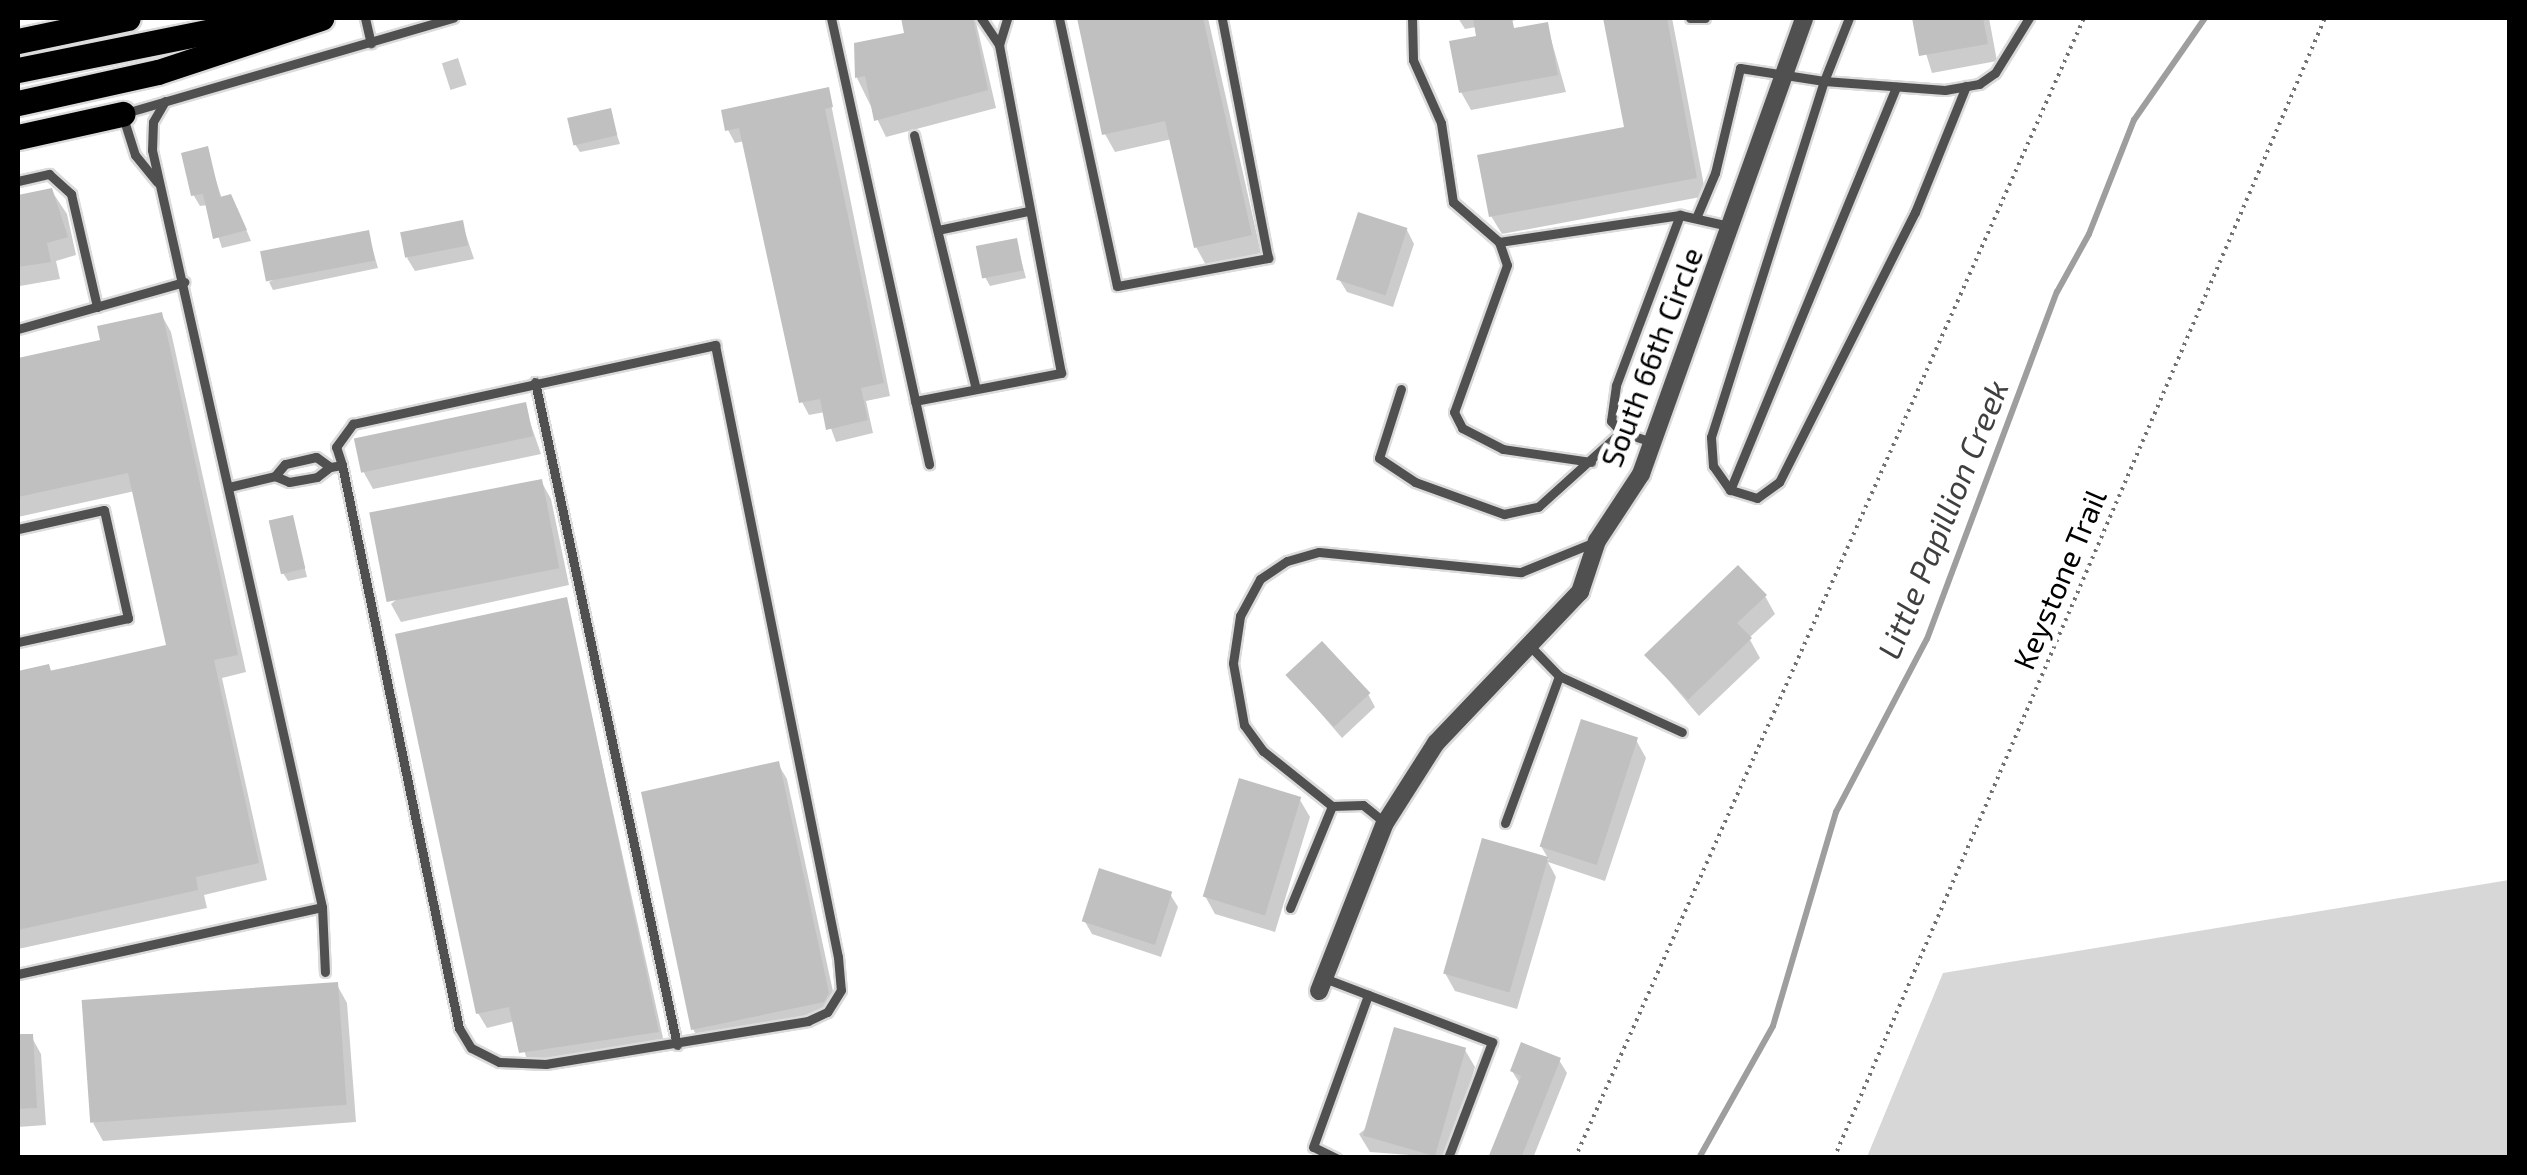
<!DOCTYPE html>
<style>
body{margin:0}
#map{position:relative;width:2527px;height:1175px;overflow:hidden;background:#fff;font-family:"Exo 2",sans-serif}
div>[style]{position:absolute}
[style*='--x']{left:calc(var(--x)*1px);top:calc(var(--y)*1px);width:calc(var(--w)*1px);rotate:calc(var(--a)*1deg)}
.green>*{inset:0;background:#d7d7d7}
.shadow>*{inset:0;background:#0003;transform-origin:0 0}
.stream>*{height:6px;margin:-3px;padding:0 3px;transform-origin:3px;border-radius:3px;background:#9e9e9e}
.building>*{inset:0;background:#c0c0c0;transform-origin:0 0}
.path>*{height:4px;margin-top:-2px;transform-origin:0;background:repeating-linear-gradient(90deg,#727272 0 2.5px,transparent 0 7.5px)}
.roads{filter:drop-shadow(2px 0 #dbdbdb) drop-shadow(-2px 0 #dbdbdb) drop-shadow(0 2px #dbdbdb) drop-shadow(0 -2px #dbdbdb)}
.service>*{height:9px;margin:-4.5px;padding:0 4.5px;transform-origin:4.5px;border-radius:4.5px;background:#505050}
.minor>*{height:18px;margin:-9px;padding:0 9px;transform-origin:9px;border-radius:9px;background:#505050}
.primary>*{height:25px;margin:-12.5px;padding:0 12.5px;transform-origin:12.5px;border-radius:12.5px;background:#000}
span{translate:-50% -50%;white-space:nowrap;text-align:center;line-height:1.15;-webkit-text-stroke:10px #fff;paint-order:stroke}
.street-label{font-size:30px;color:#000}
.water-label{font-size:32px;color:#3f3f3f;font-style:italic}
.frame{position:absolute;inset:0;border:20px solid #000;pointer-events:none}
</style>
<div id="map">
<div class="green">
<i style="clip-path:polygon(2509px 880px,2509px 1157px,1867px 1157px,1943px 973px)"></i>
</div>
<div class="shadow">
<i style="clip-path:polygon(975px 18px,996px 108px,886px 137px,857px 78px,856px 46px,907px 35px,904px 19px)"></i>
<i style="clip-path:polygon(1080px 18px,1208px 18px,1261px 253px,1206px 265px,1196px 247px,1172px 139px,1115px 152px,1105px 134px)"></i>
<i style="clip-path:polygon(1458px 18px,1527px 18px,1465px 29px)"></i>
<i style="clip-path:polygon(1606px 18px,1672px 18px,1706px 196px,1502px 234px,1491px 216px,1627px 129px)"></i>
<i style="clip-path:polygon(1915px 18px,1994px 18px,1989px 18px,1997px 61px,1932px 73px)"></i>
<i style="clip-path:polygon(1547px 25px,1566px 92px,1471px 110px,1461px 92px)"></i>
<i style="left:458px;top:58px;width:28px;height:17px;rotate:72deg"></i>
<i style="clip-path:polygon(828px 89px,890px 396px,866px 401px,873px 433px,836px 442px,825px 412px,809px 415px,802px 402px,745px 141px,735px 143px,728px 130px)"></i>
<i style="clip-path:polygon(609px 111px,620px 144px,580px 152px,575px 144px)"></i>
<i style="clip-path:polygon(206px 149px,222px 199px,237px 208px,251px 241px,222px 248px,208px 205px,200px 206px,194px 196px,184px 154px)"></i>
<i style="clip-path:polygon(51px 190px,67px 214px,76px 255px,56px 261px,60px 279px,20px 286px,18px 197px)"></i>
<i style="clip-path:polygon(462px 223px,474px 259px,415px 271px,407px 258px)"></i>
<i style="clip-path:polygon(1407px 230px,1414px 244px,1393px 307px,1347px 292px,1339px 279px)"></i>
<i style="clip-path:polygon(368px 233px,378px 268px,273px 290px,269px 282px)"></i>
<i style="clip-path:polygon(1016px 241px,1026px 278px,990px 286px,985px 277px)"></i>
<i style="clip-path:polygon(161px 314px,171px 332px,246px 672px,222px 678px,267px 880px,204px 895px,207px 908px,18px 949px,18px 677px,169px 647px,135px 491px,18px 517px,18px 361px,102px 342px)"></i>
<i style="clip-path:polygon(524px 405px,541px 454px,373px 489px,363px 471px)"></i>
<i style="clip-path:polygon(541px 481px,551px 499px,569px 585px,401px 622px,391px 604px)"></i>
<i style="clip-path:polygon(292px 518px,307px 577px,288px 581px,283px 573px)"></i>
<i style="clip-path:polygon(1765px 596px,1775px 614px,1749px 638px,1760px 658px,1699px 716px,1647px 655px)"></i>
<i style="clip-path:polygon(566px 600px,665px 1047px,529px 1066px,515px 1021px,487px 1028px,478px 1013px)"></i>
<i style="clip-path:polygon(1288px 675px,1368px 694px,1375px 707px,1342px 738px)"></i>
<i style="clip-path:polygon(1636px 740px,1646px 758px,1605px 881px,1548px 862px,1556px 877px,1517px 1009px,1455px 991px,1445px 973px,1484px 841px,1549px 860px,1541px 846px)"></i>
<i style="clip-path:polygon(778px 764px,787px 779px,837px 1010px,832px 1017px,702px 1044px,693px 1029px)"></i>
<i style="clip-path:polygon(1300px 800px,1310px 817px,1275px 932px,1215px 914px,1205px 896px)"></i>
<i style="clip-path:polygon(1170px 894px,1178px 907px,1161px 957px,1092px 934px,1084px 920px)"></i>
<i style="clip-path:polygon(337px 985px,347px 1003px,356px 1122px,103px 1141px,93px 1123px)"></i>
<i style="clip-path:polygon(31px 1036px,41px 1054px,46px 1125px,18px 1127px,18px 1037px)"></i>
<i style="clip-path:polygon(1465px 1050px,1475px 1067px,1449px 1158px,1370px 1152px,1359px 1134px)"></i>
<i style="clip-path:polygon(1559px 1060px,1567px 1073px,1533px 1158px,1492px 1158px,1520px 1084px,1512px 1071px)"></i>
</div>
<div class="stream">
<i style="--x:1699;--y:1158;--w:151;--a:-60.7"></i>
<i style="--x:1773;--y:1026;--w:223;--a:-73.6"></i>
<i style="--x:1836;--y:812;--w:195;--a:-62.3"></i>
<i style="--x:1927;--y:639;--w:371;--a:-69.5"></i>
<i style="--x:2057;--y:292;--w:66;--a:-61.1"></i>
<i style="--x:2089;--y:234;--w:123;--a:-68.5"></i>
<i style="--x:2134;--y:120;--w:124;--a:-55.2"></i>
</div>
<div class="building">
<i style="clip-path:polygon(901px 18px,973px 18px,988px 90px,874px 121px,865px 76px,855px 78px,854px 43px,904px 33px)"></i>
<i style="clip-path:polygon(1077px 18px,1203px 18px,1252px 235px,1194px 248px,1165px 121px,1102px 135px)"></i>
<i style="clip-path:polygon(1473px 18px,1512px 18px,1514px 28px,1548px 22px,1558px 75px,1459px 93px,1449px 41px,1476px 36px)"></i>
<i style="clip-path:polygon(1603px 18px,1667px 18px,1697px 178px,1489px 217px,1477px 155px,1624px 127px)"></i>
<i style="clip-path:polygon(1912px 18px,1983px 18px,1988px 44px,1919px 56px)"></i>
<i style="clip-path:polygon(829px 87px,833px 107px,825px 109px,884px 383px,861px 388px,868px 420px,826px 430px,820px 399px,799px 403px,739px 128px,725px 131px,721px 110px)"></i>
<i style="left:611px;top:108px;width:28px;height:45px;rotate:77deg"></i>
<i style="clip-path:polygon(208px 146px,220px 197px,231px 194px,247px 230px,213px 239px,203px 194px,191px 196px,181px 153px)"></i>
<i style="clip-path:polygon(52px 188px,68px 237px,47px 243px,51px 262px,18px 267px,18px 195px)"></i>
<i style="left:1358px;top:212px;width:52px;height:71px;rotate:18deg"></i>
<i style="left:463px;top:220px;width:26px;height:64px;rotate:79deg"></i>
<i style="left:369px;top:230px;width:31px;height:111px;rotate:79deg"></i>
<i style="left:1017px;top:238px;width:33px;height:42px;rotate:79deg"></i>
<i style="clip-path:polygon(162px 312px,238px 655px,214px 660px,259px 863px,196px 877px,198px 890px,18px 930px,18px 671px,49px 664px,51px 671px,166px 645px,128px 473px,18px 497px,18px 358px,100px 340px,97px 326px)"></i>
<i style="left:526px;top:402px;width:35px;height:176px;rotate:78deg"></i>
<i style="left:542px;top:479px;width:91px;height:176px;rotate:79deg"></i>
<i style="left:293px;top:515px;width:55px;height:25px;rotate:77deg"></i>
<i style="clip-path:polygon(1738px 565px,1767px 595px,1737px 623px,1752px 638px,1688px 700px,1644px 655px)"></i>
<i style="clip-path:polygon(567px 597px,659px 1032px,519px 1053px,509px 1007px,476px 1014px,395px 634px)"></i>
<i style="left:1322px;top:641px;width:71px;height:50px;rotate:47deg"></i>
<i style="left:1581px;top:719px;width:60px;height:134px;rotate:18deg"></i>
<i style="clip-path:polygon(779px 761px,829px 993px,824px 1002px,691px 1030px,641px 792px)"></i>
<i style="left:1239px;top:778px;width:65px;height:124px;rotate:17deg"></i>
<i style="left:1482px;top:838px;width:69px;height:141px;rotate:16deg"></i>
<i style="left:1099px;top:868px;width:77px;height:56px;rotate:18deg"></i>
<i style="left:338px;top:982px;width:123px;height:257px;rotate:86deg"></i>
<i style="left:1394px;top:1027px;width:75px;height:113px;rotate:16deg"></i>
<i style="clip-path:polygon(18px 1034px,33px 1034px,37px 1108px,18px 1109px)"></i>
<i style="clip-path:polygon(1521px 1042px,1561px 1058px,1521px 1158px,1488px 1158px,1521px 1076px,1510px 1071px)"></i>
</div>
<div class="path">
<i style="--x:1575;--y:1158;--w:1248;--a:-65.94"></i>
<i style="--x:1834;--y:1158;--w:1241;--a:-66.7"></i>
</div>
<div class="roads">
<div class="service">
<i style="--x:365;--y:18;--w:26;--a:77"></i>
<i style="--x:831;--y:18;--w:457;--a:77.6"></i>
<i style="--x:981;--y:18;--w:32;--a:56"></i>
<i style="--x:1059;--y:18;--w:274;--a:77.8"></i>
<i style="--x:1117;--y:286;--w:154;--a:-10.5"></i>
<i style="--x:1268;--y:258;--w:244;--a:-100.9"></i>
<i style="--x:1412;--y:18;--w:42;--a:88.6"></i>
<i style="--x:1413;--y:60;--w:69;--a:66"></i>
<i style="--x:1441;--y:123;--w:80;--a:81.4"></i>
<i style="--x:1453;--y:202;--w:61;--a:41"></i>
<i style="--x:1499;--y:242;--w:183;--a:-8.5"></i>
<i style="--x:1680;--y:215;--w:50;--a:12.7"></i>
<i style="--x:1690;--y:18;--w:15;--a:0"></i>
<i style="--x:1966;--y:86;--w:136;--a:112"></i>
<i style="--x:1915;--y:212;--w:302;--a:116.7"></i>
<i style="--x:1779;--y:482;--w:27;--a:144"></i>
<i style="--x:1757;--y:498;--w:28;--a:-163"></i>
<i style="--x:1730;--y:490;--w:29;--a:-125"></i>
<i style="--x:1713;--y:466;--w:29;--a:-94"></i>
<i style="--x:1711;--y:437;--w:374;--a:-72.4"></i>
<i style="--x:1824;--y:81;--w:121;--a:4.3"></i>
<i style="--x:1945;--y:90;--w:35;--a:-10"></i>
<i style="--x:1979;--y:84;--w:19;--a:-35"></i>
<i style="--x:1995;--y:73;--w:65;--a:-58.3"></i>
<i style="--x:165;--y:101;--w:24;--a:120"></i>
<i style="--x:153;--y:122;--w:28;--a:92"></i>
<i style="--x:152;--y:150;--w:776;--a:77.34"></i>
<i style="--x:322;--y:907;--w:65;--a:87.4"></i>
<i style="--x:914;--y:135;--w:261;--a:76.3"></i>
<i style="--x:18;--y:181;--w:32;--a:-13"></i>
<i style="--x:49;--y:174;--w:30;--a:42"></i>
<i style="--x:71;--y:194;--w:116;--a:77"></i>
<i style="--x:157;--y:182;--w:35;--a:-129"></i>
<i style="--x:135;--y:155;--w:43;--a:-107.6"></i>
<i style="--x:122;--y:114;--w:345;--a:-16.2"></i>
<i style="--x:1696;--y:218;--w:49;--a:-67.1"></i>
<i style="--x:1715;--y:173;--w:108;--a:-76.6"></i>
<i style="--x:1740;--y:68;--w:85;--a:8.8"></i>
<i style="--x:1824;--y:81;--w:68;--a:-68.4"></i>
<i style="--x:938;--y:230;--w:92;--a:-11.9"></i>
<i style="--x:1499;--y:242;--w:24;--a:71"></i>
<i style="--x:1507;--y:265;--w:156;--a:109.8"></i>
<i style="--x:1454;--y:412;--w:18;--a:63"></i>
<i style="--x:1462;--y:428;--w:46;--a:27.1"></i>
<i style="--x:1503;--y:449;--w:89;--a:8.4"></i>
<i style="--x:18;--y:329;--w:173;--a:-15.8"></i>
<i style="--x:535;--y:382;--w:678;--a:77.91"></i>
<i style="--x:1401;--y:389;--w:72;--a:107.7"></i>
<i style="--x:1379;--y:458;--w:43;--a:33.7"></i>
<i style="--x:1415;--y:482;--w:95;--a:19.8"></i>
<i style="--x:1504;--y:514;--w:35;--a:-12"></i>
<i style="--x:1538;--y:507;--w:112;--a:-42.1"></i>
<i style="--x:915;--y:401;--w:149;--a:-10.9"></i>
<i style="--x:1061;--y:373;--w:334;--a:-100.7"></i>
<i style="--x:999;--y:45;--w:28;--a:-73"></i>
<i style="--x:1652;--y:442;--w:33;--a:-162"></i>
<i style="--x:1621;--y:432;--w:15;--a:-132"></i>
<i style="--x:1611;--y:421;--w:36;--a:-82"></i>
<i style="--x:1616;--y:385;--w:182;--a:-69.4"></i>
<i style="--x:330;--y:467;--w:12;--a:-9"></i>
<i style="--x:342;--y:465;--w:19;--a:-108"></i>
<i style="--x:336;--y:447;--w:29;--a:-54"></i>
<i style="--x:353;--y:424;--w:371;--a:-12.3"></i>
<i style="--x:715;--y:345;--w:624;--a:78.64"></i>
<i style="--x:838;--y:957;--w:33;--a:85"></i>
<i style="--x:841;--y:990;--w:26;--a:122"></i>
<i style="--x:827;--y:1012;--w:21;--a:155"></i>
<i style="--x:808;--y:1021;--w:266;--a:170.7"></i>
<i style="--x:546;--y:1064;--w:47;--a:-177.6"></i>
<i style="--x:499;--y:1062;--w:31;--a:-153"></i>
<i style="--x:471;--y:1048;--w:23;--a:-121"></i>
<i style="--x:459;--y:1028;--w:575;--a:-101.74"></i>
<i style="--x:229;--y:487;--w:47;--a:-13.4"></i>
<i style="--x:275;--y:476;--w:15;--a:23"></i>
<i style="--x:289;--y:482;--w:28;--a:-10"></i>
<i style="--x:317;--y:477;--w:16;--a:-38"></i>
<i style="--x:330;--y:467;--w:17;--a:-144"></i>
<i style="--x:316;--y:457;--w:32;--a:167"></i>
<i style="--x:285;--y:464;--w:16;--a:130"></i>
<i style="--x:1730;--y:490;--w:436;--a:-67.6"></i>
<i style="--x:18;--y:529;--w:88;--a:-12.5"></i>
<i style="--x:104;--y:510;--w:111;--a:77.5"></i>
<i style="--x:128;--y:618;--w:113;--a:167.7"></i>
<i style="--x:1530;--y:646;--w:42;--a:46"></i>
<i style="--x:1559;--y:676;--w:135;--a:24.5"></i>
<i style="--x:1332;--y:806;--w:88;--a:-141.4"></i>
<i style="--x:1263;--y:751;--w:32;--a:-126"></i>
<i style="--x:1244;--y:725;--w:63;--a:-100.1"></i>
<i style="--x:1233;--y:663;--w:48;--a:-81.5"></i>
<i style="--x:1240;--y:616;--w:42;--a:-61.6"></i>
<i style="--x:1260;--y:579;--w:32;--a:-34"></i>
<i style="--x:1287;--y:561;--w:33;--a:-16"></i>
<i style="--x:1319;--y:552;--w:203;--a:5.7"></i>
<i style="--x:1521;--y:572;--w:80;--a:-22.1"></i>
<i style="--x:1505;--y:823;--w:157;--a:-69.8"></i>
<i style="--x:1290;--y:908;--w:110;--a:-67.6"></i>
<i style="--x:1332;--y:806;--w:31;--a:-2"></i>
<i style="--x:1363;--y:805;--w:28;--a:39"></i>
<i style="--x:18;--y:974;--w:311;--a:-12.4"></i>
<i style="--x:1324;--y:978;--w:180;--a:20.9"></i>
<i style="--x:1492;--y:1042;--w:124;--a:110.8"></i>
<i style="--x:1336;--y:1158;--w:25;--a:-154"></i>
<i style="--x:1313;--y:1147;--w:162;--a:-70.1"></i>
</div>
<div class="minor">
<i style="--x:1319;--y:991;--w:180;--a:-68.6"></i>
<i style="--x:1385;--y:823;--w:95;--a:-57.5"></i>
<i style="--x:1436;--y:743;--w:209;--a:-46.4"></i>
<i style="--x:1580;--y:592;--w:54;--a:-71.6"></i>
<i style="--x:1597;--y:541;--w:80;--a:-56.7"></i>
<i style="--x:1641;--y:474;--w:484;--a:-70.3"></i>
</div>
<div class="primary">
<i style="--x:18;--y:41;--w:112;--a:-11.8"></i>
<i style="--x:18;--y:70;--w:262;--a:-11.4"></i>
<i style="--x:18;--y:103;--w:143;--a:-12.5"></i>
<i style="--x:158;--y:72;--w:172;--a:-18.3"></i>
<i style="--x:18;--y:137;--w:107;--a:-12.5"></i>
</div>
</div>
<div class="street-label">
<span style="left:1651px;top:357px;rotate:-69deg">South 66th Circle</span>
<span style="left:2059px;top:579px;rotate:-67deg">Keystone Trail</span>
</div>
<div class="water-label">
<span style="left:1942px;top:519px;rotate:-68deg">Little Papillion Creek</span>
</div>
<div class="frame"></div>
</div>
